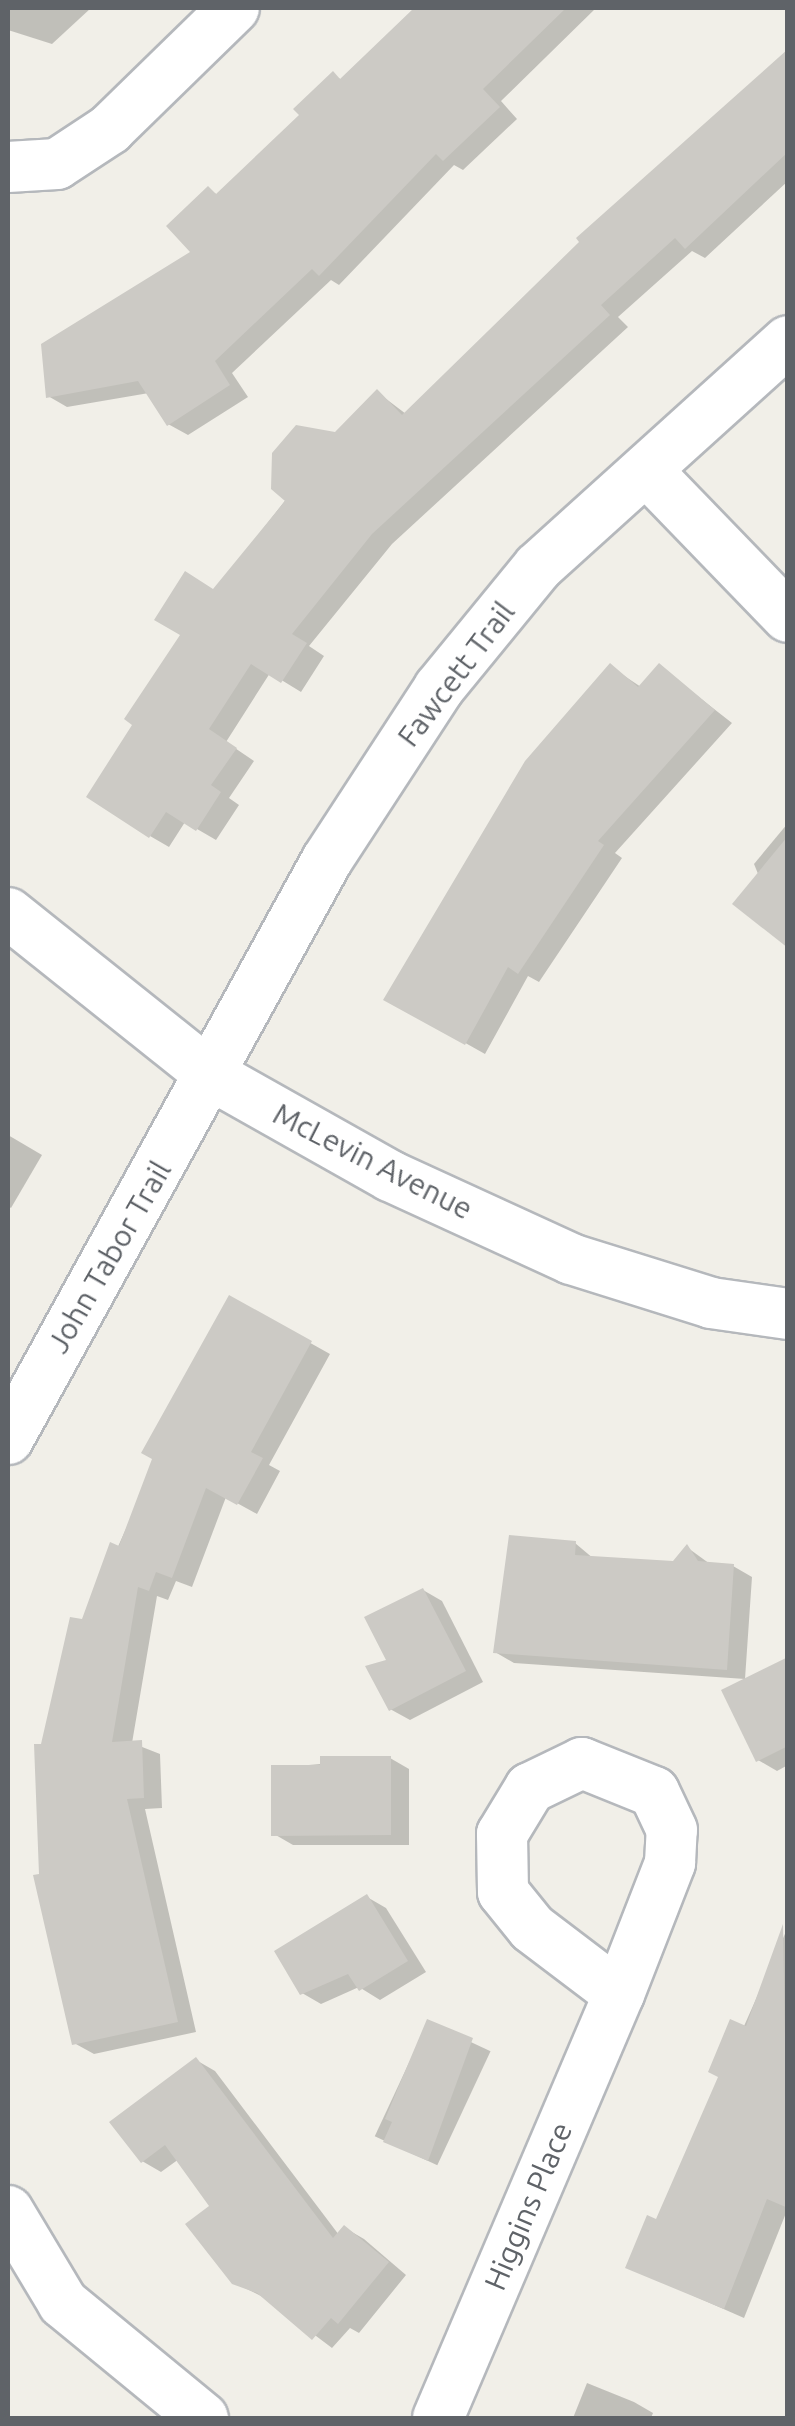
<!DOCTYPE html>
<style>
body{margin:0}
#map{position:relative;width:795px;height:2426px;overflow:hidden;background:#f1efe8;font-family:Ubuntu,sans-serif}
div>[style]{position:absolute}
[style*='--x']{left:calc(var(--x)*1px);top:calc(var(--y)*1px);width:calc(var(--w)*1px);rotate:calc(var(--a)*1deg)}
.shadow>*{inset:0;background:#0003;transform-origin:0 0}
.building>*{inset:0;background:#cccac5}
.roads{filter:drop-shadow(2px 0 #b5b8bc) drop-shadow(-2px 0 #b5b8bc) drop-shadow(0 2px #b5b8bc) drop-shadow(0 -2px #b5b8bc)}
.minor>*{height:50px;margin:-25px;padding:0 25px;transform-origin:25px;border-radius:25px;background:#fff}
span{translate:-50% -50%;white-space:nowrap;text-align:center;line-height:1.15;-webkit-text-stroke:10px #fff;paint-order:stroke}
.street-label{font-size:30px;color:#5f6368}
.frame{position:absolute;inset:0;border:10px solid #5f6368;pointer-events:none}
</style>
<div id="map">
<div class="shadow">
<i style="clip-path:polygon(8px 8px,91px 8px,52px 44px,8px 30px)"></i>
<i style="clip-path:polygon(417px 8px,596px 8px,501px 101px,517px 119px,463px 170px,454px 165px,339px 285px,331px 280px,232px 373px,248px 397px,188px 435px,168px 424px,149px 393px,67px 407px,48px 396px,194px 252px,209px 190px,218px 195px,302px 115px,333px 75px,342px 80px)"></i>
<i style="clip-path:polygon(788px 50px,788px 181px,705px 258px,692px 251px,618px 317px,628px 327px,392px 544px,309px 646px,324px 656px,301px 692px,270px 673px,226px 742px,254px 761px,229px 798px,239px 805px,216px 840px,185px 822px,169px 847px,150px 836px,214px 592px,336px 435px,377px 392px,406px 414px)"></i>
<i style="clip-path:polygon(659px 666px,732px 723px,615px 853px,622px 858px,539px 982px,528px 976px,485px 1054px,387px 999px,611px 667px,641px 687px)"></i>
<i style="clip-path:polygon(788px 823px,788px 947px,754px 864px)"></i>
<i style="clip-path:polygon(8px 1135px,42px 1155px,11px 1208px,8px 1206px)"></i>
<i style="clip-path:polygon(230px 1298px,330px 1354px,269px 1465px,280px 1471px,257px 1514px,226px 1497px,192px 1587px,176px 1581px,168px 1600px,157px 1596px,132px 1743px,160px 1754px,162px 1808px,145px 1809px,196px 2032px,94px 2054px,74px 2043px,42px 1876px,43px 1747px,84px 1622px)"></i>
<i style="clip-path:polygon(575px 1543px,594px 1559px,674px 1564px,688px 1548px,710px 1564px,733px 1566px,752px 1577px,745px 1679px,514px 1663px,495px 1652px)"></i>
<i style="clip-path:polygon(423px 1590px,442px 1601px,483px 1682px,410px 1720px,390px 1709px,390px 1662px)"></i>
<i style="clip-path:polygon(788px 1662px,788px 1765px,777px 1771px,758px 1760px)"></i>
<i style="clip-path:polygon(390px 1758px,409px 1769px,409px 1845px,293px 1845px,274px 1834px,274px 1768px)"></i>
<i style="clip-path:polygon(367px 1897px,386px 1908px,426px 1972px,380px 2000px,359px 1987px,321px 2004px,302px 1993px)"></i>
<i style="clip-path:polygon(788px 1927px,788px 2208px,744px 2318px,628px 2267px,657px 2222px)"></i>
<i style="left:428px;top:2022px;width:69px;height:126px;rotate:25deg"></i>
<i style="clip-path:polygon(196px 2060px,215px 2071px,339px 2235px,345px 2228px,364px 2239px,406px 2275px,359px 2333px,350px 2328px,332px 2348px,267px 2299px,233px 2282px,212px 2207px,179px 2159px,161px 2172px,142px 2161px)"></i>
<i style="clip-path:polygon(587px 2383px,634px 2402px,653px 2413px,651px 2418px,573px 2418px)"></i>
</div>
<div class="building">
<i style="clip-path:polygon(414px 8px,566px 8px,483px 89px,500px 107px,443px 161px,436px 154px,319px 276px,312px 269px,215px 361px,230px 385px,167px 426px,138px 381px,46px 398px,41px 344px,190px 252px,166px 226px,208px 186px,216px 194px,299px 115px,293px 109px,333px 71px,340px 79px)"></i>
<i style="clip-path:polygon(788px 49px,788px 152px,685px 249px,675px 238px,601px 305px,610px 315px,372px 534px,292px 634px,307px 643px,281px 683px,251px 664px,209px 729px,237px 748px,211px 785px,221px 792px,196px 831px,166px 812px,149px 838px,86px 797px,132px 725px,124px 719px,180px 635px,154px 620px,185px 571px,213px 589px,285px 501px,271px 489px,272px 453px,296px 425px,335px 432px,377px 389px,402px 415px,579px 242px,576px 238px)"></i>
<i style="clip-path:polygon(610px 663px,638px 687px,659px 663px,715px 710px,598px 841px,604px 845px,518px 974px,508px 967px,465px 1045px,383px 1000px,525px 761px)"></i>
<i style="clip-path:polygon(788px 836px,788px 948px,732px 904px)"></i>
<i style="clip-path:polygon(229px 1295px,312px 1341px,251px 1452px,263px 1458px,237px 1505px,206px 1488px,172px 1578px,156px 1572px,149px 1591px,138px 1587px,112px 1742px,142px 1740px,144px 1798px,127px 1799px,178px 2022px,72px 2045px,33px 1875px,39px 1874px,34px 1744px,41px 1744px,70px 1617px,82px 1619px,110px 1542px,119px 1546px,152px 1459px,141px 1453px)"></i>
<i style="clip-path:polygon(509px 1535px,576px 1541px,575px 1555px,673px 1561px,687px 1544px,698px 1561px,734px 1564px,727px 1670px,493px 1653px)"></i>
<i style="clip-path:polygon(423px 1588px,466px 1671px,389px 1711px,365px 1666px,386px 1660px,364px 1617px)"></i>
<i style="clip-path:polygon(788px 1657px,788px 1746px,756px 1762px,721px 1690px)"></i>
<i style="clip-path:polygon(320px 1756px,391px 1756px,391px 1835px,271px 1836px,271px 1765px,320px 1765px)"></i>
<i style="clip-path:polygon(367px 1894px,408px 1961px,359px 1991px,348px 1974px,300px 1995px,274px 1951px)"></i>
<i style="clip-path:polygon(783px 1924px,788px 2208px,767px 2199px,724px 2309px,625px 2268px,647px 2215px,656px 2219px,718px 2077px,708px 2072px,730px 2019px,746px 2026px)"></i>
<i style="clip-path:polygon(427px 2019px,473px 2038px,428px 2161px,383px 2142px,392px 2122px,385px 2119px)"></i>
<i style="clip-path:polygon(196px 2057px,333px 2238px,344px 2225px,389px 2262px,338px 2324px,331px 2318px,312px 2340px,257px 2293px,232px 2284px,185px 2224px,209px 2206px,165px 2145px,141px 2163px,109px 2122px)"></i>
</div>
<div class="roads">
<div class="minor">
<i style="--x:8;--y:167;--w:49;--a:-3.5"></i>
<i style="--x:57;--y:164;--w:64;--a:-33.4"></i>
<i style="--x:110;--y:129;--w:173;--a:-44.3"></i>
<i style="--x:646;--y:470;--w:204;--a:46"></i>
<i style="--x:8;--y:913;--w:260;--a:38.6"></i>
<i style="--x:211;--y:1075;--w:206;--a:29.4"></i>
<i style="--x:390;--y:1176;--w:199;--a:24.6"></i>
<i style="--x:571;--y:1259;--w:147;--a:17.4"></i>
<i style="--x:711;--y:1303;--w:78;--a:8.1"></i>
<i style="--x:8;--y:1439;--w:661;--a:-61.15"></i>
<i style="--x:327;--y:860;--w:205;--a:-56.9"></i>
<i style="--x:439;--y:688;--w:156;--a:-50.7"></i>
<i style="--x:538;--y:567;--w:337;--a:-42.1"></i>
<i style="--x:8;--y:2211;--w:107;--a:59.1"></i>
<i style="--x:63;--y:2303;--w:181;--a:39.4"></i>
<i style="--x:438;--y:2418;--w:461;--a:-66.9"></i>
<i style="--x:619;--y:1994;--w:141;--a:-68.7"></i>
<i style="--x:670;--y:1863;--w:33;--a:-87"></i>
<i style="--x:672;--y:1830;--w:42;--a:-115.3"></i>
<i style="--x:654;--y:1792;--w:78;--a:-158.1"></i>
<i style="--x:582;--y:1763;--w:58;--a:154.3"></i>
<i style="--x:530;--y:1788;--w:54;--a:121.3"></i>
<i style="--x:502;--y:1834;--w:58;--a:89"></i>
<i style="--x:503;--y:1892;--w:46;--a:51.1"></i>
<i style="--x:532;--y:1928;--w:109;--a:37.2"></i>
</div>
</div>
<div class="street-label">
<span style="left:456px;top:674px;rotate:-53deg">Fawcett Trail</span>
<span style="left:373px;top:1161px;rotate:27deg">McLevin Avenue</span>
<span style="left:109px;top:1257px;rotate:-60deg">John Tabor Trail</span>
<span style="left:528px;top:2206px;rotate:-67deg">Higgins Place</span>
</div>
<div class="frame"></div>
</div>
